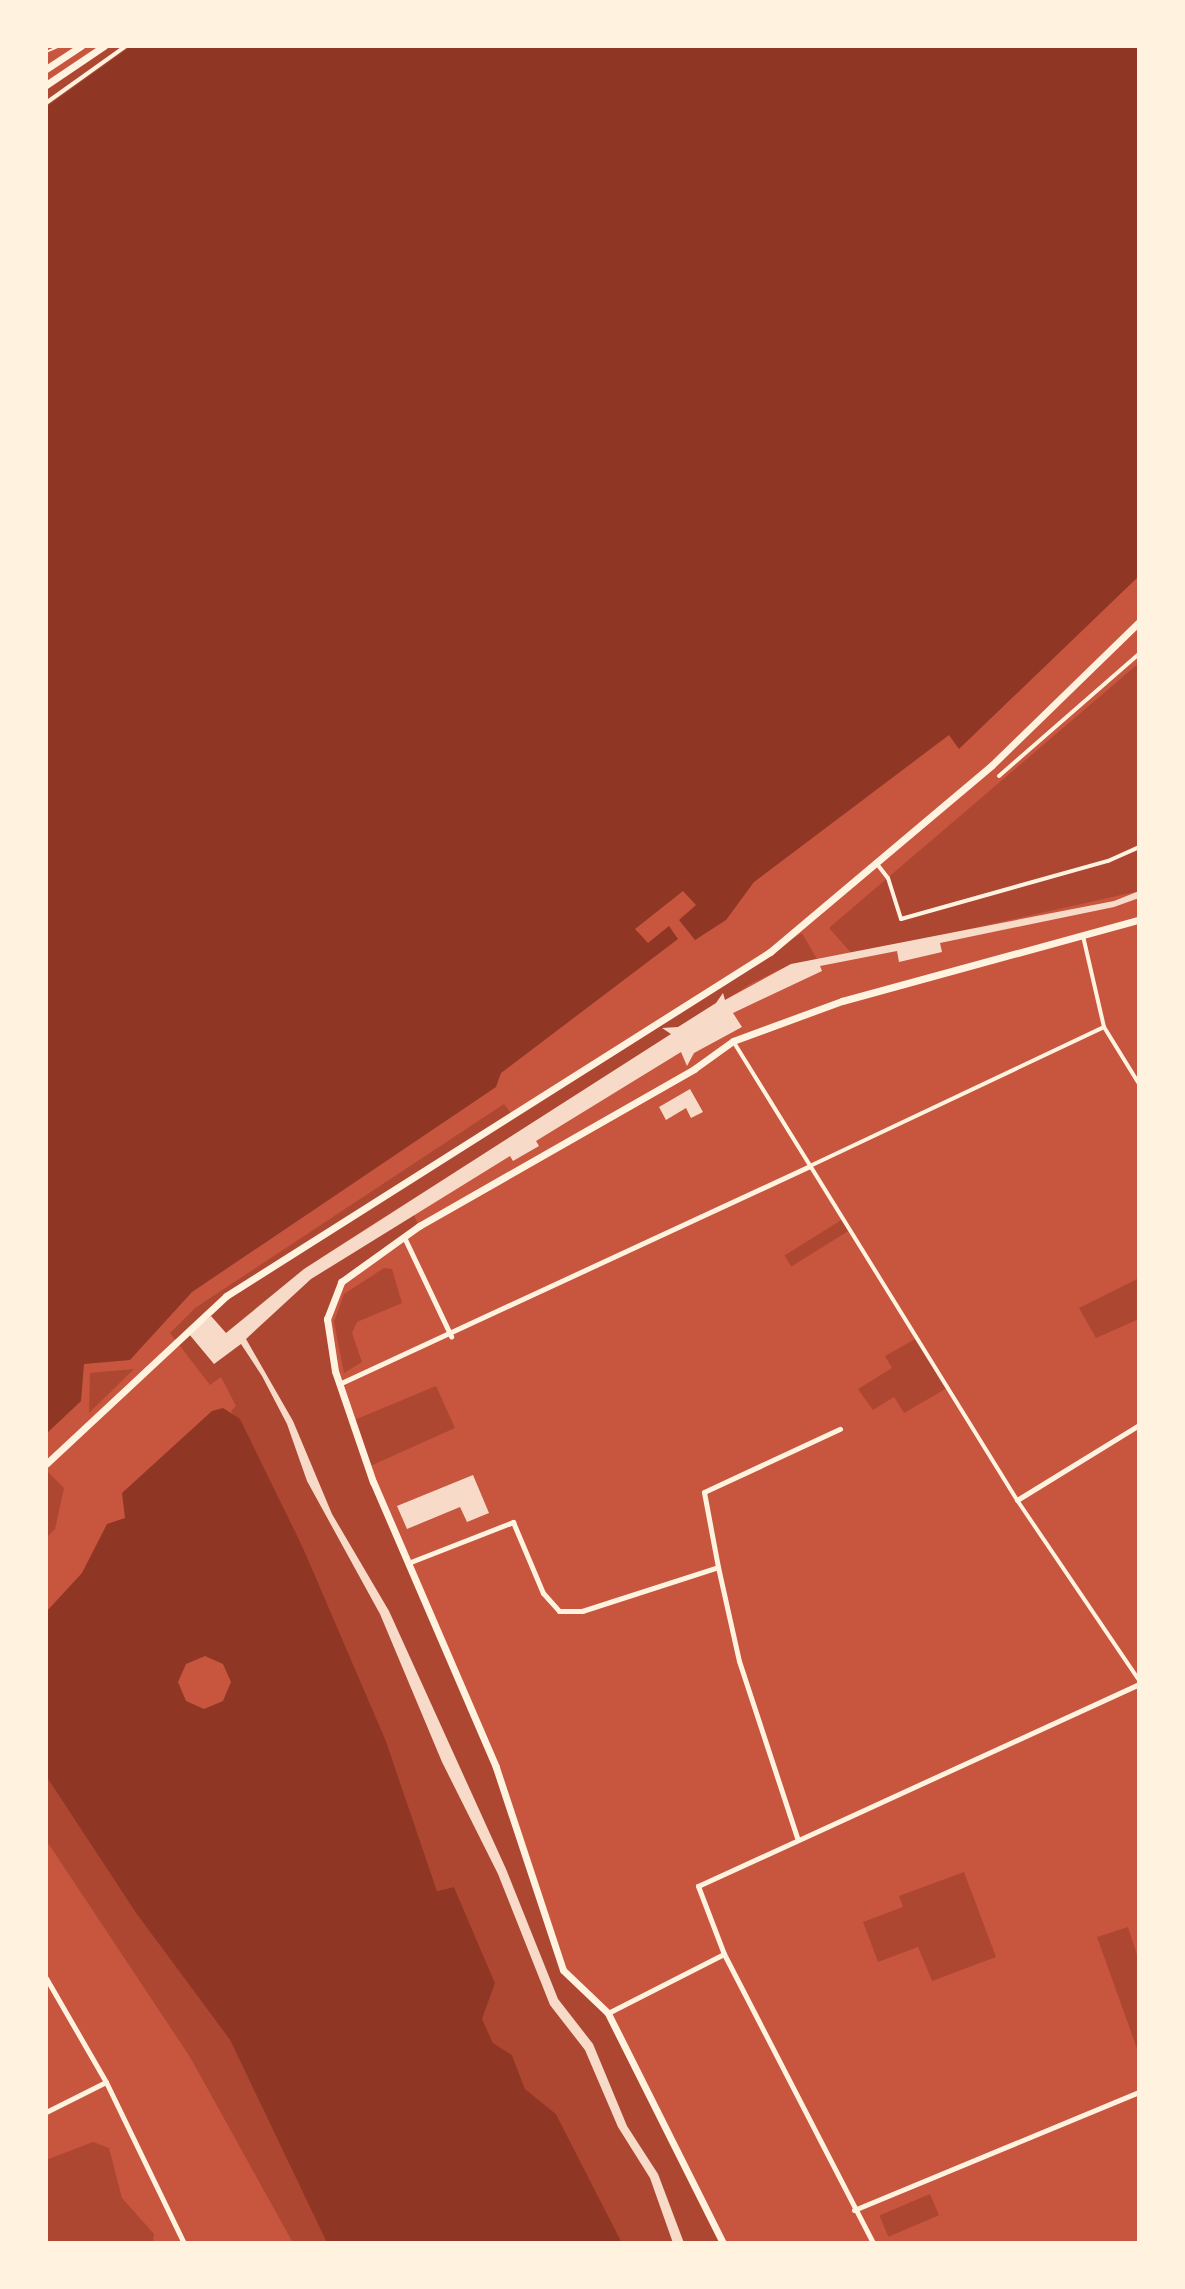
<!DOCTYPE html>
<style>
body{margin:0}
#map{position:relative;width:1185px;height:2289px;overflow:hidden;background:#c8553d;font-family:Commissioner,sans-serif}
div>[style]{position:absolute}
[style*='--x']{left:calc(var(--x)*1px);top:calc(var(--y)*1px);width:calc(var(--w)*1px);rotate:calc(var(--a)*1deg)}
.green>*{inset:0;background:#ae4732;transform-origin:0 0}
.water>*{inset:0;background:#8f3625}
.building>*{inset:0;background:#f7dbc8}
.path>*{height:2px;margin:-1px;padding:0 1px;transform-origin:1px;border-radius:1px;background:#fff3e0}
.pedestrian>*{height:4px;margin:-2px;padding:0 2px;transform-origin:2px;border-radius:2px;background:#fff3e0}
.minor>*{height:5px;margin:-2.5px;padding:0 2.5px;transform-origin:2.5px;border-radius:2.5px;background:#fff3e0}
.tertiary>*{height:7px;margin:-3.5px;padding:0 3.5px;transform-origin:3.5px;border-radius:3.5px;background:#fff3e0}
.secondary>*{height:7px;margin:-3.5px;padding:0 3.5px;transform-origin:3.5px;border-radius:3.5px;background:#fff3e0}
span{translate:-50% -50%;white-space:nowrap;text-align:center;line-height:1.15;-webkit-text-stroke:7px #fff3e0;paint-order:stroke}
.frame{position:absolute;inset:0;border:48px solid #fff3e0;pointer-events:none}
</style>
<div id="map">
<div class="green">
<i style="clip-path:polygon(103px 46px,131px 46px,46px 107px,46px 84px)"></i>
<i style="clip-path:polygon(1139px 663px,1139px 891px,853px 955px,829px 928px)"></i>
<i style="clip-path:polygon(802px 933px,818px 961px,791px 964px,752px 983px,320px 1258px,329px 1268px,414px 1215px,419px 1226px,341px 1282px,327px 1319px,335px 1371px,352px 1421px,436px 1386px,455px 1428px,368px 1467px,496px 1767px,563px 1970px,608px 2013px,723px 2243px,622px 2243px,556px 2114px,525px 2089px,512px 2055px,493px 2043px,481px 2019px,495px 1983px,454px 1887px,437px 1891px,386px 1741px,304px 1550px,231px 1411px,236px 1406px,221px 1377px,210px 1385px,170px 1333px,195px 1308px,504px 1104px,511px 1113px)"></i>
<i style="left:843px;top:1219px;width:13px;height:69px;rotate:58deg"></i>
<i style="clip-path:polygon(384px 1268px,392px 1269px,402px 1303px,357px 1322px,352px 1333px,362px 1362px,344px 1373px,334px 1322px,344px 1294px)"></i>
<i style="clip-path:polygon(1139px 1278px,1139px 1319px,1096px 1338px,1079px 1308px)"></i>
<i style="clip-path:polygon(917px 1338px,947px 1388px,904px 1413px,894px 1397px,873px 1410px,858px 1389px,892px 1368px,885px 1356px)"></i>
<i style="clip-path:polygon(134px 1369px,89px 1413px,90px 1373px)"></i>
<i style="clip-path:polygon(46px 1470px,64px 1488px,55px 1529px,46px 1538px)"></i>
<i style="clip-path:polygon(46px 1776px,136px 1913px,230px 2040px,327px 2243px,293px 2243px,190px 2057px,46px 1840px)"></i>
<i style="clip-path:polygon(964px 1872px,996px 1957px,932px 1981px,918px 1947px,878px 1962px,863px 1922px,903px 1907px,899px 1896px)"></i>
<i style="clip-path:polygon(1128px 1927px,1139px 1961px,1139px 2054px,1097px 1937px)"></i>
<i style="clip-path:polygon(93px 2142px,109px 2148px,122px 2198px,154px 2234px,153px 2243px,46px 2243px,46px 2160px)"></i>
<i style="left:930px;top:2194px;width:23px;height:55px;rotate:67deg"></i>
</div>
<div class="water">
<i style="clip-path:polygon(131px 46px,1139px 46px,1139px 576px,959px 749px,949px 735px,754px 882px,726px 920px,695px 940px,679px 920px,696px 905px,683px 891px,635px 929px,648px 943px,669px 926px,678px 939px,501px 1073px,496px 1087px,192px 1292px,130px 1360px,84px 1364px,81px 1401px,46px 1434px,46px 107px)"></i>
<i style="clip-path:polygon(evenodd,223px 1408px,240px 1419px,304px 1550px,386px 1741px,437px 1891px,454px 1887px,495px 1983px,482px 2019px,493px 2043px,512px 2055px,525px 2089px,556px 2114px,622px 2243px,327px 2243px,230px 2040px,136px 1913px,46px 1776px,46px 1612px,82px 1573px,107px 1524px,125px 1518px,122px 1493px,212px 1411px,223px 1408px,205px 1656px,223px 1664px,231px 1682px,223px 1701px,204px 1709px,186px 1701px,178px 1682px,186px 1664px,205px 1656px)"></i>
</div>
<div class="building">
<i style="clip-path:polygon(1139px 891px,1139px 898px,1114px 907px,940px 943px,942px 952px,899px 962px,897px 951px,820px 966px,822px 971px,733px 1013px,742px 1027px,694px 1053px,687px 1066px,681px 1052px,536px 1141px,539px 1146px,513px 1161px,510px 1156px,311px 1279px,246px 1339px,293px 1421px,332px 1514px,389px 1611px,506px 1869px,558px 1999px,593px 2044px,627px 2126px,658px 2174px,684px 2243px,673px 2243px,650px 2178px,618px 2127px,585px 2050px,550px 2005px,498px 1874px,442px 1762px,380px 1614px,307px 1481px,287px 1424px,262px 1376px,241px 1344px,214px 1364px,189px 1334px,211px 1316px,226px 1333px,304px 1269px,671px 1034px,662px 1028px,678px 1027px,716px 1003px,723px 993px,725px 1000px,791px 964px,1114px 901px)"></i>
<i style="clip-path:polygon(690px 1089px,703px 1112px,691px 1118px,686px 1108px,666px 1120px,659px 1107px)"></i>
<i style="clip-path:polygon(473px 1475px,489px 1513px,467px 1522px,460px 1507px,407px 1529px,397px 1506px)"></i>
</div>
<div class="path">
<i style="--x:46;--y:52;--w:15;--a:-23"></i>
</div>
<div class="pedestrian">
<i style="--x:46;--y:103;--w:98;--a:-35.5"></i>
<i style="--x:999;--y:776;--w:186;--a:-41.1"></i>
<i style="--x:877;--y:864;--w:18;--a:52"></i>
<i style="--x:888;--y:878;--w:43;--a:72.4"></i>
<i style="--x:901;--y:919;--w:215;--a:-15.7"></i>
<i style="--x:1108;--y:861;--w:34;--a:-24"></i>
<i style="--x:1083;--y:936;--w:93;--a:77"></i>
<i style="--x:733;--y:1041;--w:540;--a:58.25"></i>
<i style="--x:1017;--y:1500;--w:217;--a:55.9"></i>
<i style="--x:810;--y:1166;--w:325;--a:-25.3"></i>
<i style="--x:1104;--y:1027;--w:67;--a:58.4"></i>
</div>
<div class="minor">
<i style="--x:404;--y:1237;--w:110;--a:64.6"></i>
<i style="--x:339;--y:1384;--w:519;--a:-24.84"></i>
<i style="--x:1017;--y:1500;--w:143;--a:-31.6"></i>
<i style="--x:408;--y:1563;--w:113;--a:-21.3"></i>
<i style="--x:513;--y:1522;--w:77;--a:67.1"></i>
<i style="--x:543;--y:1593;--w:24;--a:48"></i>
<i style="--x:559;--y:1611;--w:23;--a:0"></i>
<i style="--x:582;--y:1611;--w:143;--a:-17.9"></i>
<i style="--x:718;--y:1567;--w:96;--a:77.4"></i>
<i style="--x:739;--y:1661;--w:188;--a:71.8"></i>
<i style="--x:718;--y:1567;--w:76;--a:-100.6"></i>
<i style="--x:704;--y:1492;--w:150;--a:-24.9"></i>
<i style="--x:724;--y:1954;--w:325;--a:62.7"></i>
<i style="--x:46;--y:1978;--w:120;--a:60"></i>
<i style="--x:106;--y:2082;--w:179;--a:64.2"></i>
<i style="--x:608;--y:2013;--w:130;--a:-27"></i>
<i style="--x:724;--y:1954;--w:73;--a:-110.9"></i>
<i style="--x:698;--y:1886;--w:485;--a:-24.6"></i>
<i style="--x:46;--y:2112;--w:67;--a:-26.6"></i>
<i style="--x:854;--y:2210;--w:308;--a:-22.5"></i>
</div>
<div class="tertiary">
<i style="--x:46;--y:1464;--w:246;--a:-43"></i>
<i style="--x:226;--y:1296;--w:644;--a:-32.31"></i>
<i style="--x:770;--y:952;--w:290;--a:-40.1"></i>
<i style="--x:992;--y:765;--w:205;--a:-44.2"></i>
<i style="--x:723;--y:2243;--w:257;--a:-116.6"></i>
<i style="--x:608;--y:2013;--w:62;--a:-136.3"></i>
<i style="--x:563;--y:1970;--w:214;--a:-108.3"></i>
<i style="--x:496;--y:1767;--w:310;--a:-113.3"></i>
<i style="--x:373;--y:1482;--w:117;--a:-108.9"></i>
<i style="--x:335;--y:1371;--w:53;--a:-98.7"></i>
<i style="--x:327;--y:1319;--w:40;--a:-69"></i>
<i style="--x:341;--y:1282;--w:96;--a:-35.7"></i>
<i style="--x:419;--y:1226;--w:317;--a:-29.7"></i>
<i style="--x:694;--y:1069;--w:48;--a:-35.7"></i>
<i style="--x:733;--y:1041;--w:116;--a:-20.2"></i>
<i style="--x:842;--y:1001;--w:308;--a:-15.3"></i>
</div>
<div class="secondary">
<i style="--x:46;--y:69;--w:42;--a:-33.3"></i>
<i style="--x:46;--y:85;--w:70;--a:-33.9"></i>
</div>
<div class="frame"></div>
</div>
